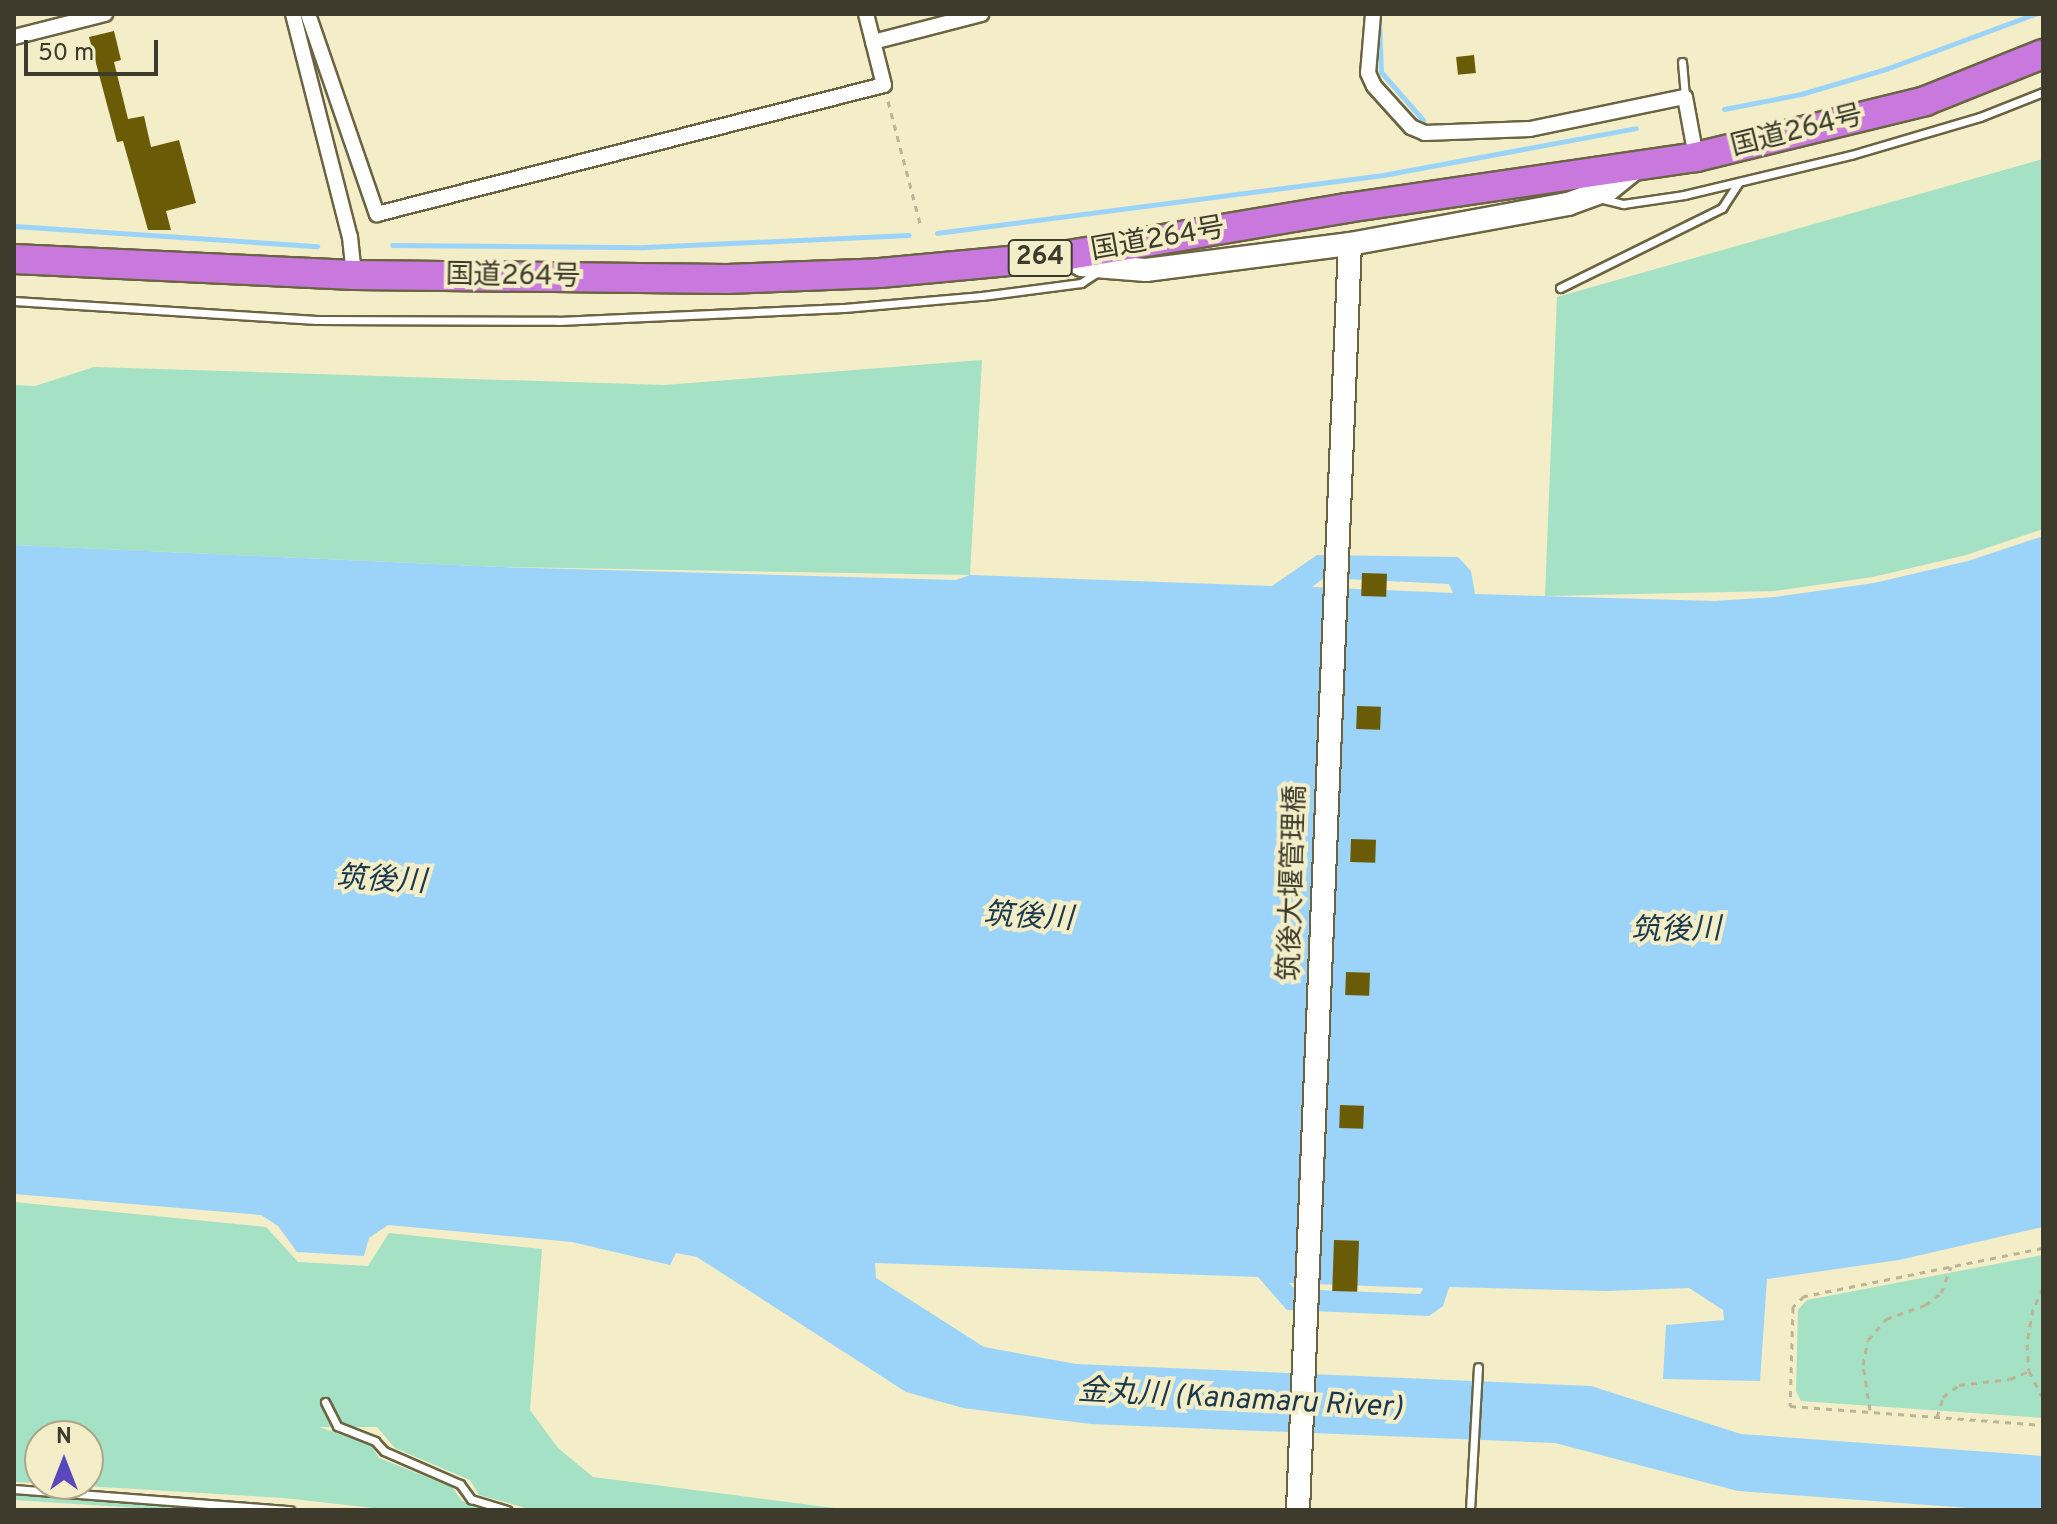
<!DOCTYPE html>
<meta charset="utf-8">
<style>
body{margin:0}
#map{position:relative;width:2057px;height:1524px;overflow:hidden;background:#f3edc8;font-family:Overpass,"Noto Sans JP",sans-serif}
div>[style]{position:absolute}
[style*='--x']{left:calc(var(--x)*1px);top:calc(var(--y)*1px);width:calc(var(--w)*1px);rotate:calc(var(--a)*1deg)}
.green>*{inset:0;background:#a5e1c4}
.water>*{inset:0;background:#9cd4f9}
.stream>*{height:5px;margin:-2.5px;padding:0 2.5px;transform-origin:2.5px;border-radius:2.5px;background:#9cd4f9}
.building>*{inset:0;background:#6a5c06;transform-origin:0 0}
.path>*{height:3px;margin-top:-1.5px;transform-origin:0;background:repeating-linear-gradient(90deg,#bab597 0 6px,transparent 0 12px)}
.roads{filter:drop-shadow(2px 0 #6a6443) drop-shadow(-2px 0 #6a6443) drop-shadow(0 2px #6a6443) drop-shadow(0 -2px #6a6443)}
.lane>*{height:7px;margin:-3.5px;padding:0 3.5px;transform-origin:3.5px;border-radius:3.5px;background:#fff}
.street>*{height:14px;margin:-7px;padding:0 7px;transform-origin:7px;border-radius:7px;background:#fff}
.secondary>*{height:22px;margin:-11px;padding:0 11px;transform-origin:11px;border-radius:11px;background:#fff}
.highway>*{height:28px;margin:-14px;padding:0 14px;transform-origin:14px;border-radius:14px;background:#c979dd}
span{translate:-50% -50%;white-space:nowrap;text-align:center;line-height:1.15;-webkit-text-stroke:8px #f3edc8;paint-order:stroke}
.shield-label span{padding:2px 6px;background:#f3edc8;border:2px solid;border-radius:6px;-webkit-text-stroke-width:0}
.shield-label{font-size:26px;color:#3e3b2d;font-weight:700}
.street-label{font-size:28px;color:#3e3b2d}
.water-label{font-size:30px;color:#1a394c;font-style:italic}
.frame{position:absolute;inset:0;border:16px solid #3e3b2d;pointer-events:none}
.north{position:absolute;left:24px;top:1420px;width:80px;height:80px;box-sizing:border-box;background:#f3edc8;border:2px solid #aba68a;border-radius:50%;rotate:0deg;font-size:22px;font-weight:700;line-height:32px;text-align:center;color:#3e3b2d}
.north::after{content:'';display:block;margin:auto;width:28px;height:36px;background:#5a46be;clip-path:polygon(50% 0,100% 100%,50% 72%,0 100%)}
.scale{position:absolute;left:24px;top:40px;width:134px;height:36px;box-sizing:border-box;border:4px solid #3e3b2d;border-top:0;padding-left:10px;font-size:24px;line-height:28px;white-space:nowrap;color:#3e3b2d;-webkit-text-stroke:6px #f3edc8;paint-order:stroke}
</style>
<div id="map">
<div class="green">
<i style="clip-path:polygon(2043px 159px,2043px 529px,1966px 555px,1873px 577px,1774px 591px,1545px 596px,1557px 297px)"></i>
<i style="clip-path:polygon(982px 360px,970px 575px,501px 567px,14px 545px,14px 385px,35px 386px,94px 367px,664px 385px)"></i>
<i style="clip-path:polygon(14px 1202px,266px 1227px,298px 1262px,368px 1266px,389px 1233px,542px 1249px,530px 1410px,558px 1448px,593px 1477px,850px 1510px,533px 1510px,479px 1495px,470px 1480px,395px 1448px,377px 1427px,319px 1427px,371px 1445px,379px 1458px,452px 1487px,462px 1501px,485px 1510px,391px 1510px,284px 1498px,52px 1484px,88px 1484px,88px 1436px,40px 1436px,40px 1483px,14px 1482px)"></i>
<i style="clip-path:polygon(2043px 1255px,2043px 1418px,1801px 1401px,1796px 1391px,1798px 1310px,1807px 1300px)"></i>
<i style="clip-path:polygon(14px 1493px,245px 1510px,170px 1510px,14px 1500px)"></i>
</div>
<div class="water">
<i style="clip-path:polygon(evenodd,2043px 536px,2043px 1227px,1899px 1260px,1767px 1279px,1760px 1381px,1663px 1379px,1666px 1325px,1724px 1320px,1723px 1310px,1689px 1288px,1607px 1291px,1449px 1287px,1443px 1306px,1429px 1316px,1287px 1310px,1258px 1277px,875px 1263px,876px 1278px,984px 1347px,1076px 1364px,1591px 1386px,1741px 1434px,2043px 1456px,2043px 1510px,1996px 1510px,1738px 1491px,1555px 1443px,1091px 1424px,963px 1408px,906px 1392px,697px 1257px,676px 1253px,670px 1265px,572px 1242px,388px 1225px,369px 1238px,364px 1256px,297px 1252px,278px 1226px,261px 1215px,14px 1194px,14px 545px,501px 567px,956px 580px,970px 575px,1272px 586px,1317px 555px,1458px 557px,1471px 571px,1475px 594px,1715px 601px,1775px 597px,1874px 583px,1968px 561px,2043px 536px,1324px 578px,1449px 584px,1453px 593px,1312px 587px,1324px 578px,2043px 536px,1289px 1283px,1422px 1288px,1423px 1289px,1420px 1294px,1295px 1289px,1289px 1283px)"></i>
</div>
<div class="stream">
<i style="--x:1379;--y:21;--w:51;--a:87.8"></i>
<i style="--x:1381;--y:72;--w:64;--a:48.8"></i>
<i style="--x:1724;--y:109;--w:78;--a:-11"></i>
<i style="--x:1801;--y:94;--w:89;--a:-16.4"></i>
<i style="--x:1886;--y:69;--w:159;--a:-20.3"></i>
<i style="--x:14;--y:226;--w:304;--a:3.8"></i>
<i style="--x:937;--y:233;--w:450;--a:-7.4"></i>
<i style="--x:1383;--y:175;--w:257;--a:-10.5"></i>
<i style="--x:392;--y:245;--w:253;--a:0.5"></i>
<i style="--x:645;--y:247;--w:264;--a:-2.6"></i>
</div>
<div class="building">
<i style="clip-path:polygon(114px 31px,121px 60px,114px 62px,128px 119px,144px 116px,151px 147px,179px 140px,182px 151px,196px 203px,166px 211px,171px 230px,148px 230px,123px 141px,117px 142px,89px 37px)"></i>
<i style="left:1474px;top:55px;width:18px;height:18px;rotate:84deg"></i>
<i style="left:1362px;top:573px;width:25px;height:23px;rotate:2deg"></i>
<i style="left:1357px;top:706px;width:24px;height:23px;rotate:2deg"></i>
<i style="left:1351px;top:839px;width:25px;height:23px;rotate:2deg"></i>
<i style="left:1346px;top:972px;width:24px;height:23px;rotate:2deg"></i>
<i style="left:1340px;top:1105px;width:24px;height:23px;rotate:2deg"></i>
<i style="left:1334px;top:1240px;width:25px;height:51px;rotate:2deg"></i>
</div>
<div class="path">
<i style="--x:888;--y:101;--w:130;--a:75.3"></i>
<i style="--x:2043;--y:1248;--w:244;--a:168.6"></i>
<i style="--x:1804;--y:1296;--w:16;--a:135"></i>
<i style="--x:1793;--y:1307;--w:99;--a:91.7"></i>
<i style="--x:1790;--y:1406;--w:254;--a:4.3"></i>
<i style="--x:2043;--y:1288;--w:23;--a:115"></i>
<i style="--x:2033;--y:1309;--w:36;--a:100"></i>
<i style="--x:2027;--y:1344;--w:27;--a:86"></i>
<i style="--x:2029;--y:1371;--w:30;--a:63"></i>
<i style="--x:1870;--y:1410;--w:46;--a:-98.8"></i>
<i style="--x:1863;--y:1365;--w:25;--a:-79"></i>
<i style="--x:1868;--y:1340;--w:28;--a:-49"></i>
<i style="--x:1886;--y:1319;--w:41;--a:-19.7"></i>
<i style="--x:1925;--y:1305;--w:20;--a:-37"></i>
<i style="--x:1941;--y:1293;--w:28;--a:-69"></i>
<i style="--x:1937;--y:1417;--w:21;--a:-73"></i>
<i style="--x:1943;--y:1397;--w:20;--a:-37"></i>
<i style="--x:1959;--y:1385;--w:51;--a:-6.7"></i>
<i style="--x:2010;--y:1379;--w:21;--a:-23"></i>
</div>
<div class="roads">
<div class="lane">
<i style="--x:1682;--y:62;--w:35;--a:85"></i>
<i style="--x:1603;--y:199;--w:21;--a:14"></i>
<i style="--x:1623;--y:204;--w:62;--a:-8.4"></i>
<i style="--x:1684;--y:195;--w:172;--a:-13.5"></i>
<i style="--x:1851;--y:155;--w:134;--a:-16.4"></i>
<i style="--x:1980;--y:117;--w:68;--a:-21.6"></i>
<i style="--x:1560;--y:288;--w:181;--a:-26.3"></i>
<i style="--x:1722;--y:208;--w:31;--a:-57"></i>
<i style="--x:14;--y:301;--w:303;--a:3.6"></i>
<i style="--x:316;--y:320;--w:242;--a:0.2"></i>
<i style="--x:558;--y:321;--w:286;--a:-2.6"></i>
<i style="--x:844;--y:308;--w:139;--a:-5"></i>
<i style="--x:982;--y:296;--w:100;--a:-7.5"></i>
<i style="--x:1081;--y:283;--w:24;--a:-33"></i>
<i style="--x:325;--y:1402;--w:27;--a:63"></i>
<i style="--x:337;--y:1426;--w:41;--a:21.5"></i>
<i style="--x:375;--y:1441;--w:13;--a:48"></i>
<i style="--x:384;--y:1451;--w:83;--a:23.5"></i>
<i style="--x:460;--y:1484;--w:19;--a:54"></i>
<i style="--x:471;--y:1499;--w:38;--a:17"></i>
<i style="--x:14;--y:1489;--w:277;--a:4.4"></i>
<i style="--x:1470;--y:1510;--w:143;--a:-86.8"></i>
</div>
<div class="street">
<i style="--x:293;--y:14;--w:230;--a:75.7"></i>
<i style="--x:350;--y:237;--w:38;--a:84"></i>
<i style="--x:308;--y:14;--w:212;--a:71"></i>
<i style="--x:377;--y:214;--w:523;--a:-14.28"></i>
<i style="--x:884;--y:85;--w:73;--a:-104.2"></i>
<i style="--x:1373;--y:14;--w:59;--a:94.8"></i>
<i style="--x:1368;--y:73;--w:14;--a:65"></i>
<i style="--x:1374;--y:86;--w:55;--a:47.9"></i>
<i style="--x:1411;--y:127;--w:15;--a:23"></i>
<i style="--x:1425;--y:133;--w:105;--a:-2.2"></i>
<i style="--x:1530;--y:129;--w:158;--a:-11.7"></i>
<i style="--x:1685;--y:97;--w:61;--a:79.6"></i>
<i style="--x:14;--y:37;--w:94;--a:-14.2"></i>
<i style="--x:873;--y:42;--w:112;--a:-14.5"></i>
</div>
<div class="secondary">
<i style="--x:1063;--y:256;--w:21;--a:25"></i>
<i style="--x:1082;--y:265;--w:64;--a:4.5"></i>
<i style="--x:1146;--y:270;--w:206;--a:-7.3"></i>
<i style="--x:1350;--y:244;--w:222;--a:-10.4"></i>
<i style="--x:1568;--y:204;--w:44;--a:-20.1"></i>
<i style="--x:1609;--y:189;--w:36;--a:-39"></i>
<i style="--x:1298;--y:1510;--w:1267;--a:-87.65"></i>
</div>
<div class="highway">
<i style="--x:14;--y:259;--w:340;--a:2.7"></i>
<i style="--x:354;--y:275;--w:373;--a:0.6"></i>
<i style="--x:727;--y:279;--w:153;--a:-2.2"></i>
<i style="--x:880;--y:273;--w:184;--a:-5.3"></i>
<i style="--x:1063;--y:256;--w:288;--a:-9.6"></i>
<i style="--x:1347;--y:208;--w:353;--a:-8.3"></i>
<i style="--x:1696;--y:157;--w:236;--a:-13.7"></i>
<i style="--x:1925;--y:101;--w:127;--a:-21.7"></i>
</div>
</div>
<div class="shield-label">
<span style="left:1040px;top:258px">264</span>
</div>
<div class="street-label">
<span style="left:1797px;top:132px;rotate:-14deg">国道264号</span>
<span style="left:1158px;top:240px;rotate:-10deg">国道264号</span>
<span style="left:513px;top:277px;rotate:1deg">国道264号</span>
<span style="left:1294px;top:883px;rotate:-88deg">筑後大堰管理橋</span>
</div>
<div class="water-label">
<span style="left:381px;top:882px;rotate:3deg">筑後川</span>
<span style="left:1028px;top:919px;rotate:3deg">筑後川</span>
<span style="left:1676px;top:932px;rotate:-1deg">筑後川</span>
<span style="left:1240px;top:1401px;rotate:3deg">金丸川 (Kanamaru River)</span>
</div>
<div class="frame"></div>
<div class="north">N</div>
<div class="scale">50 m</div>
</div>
